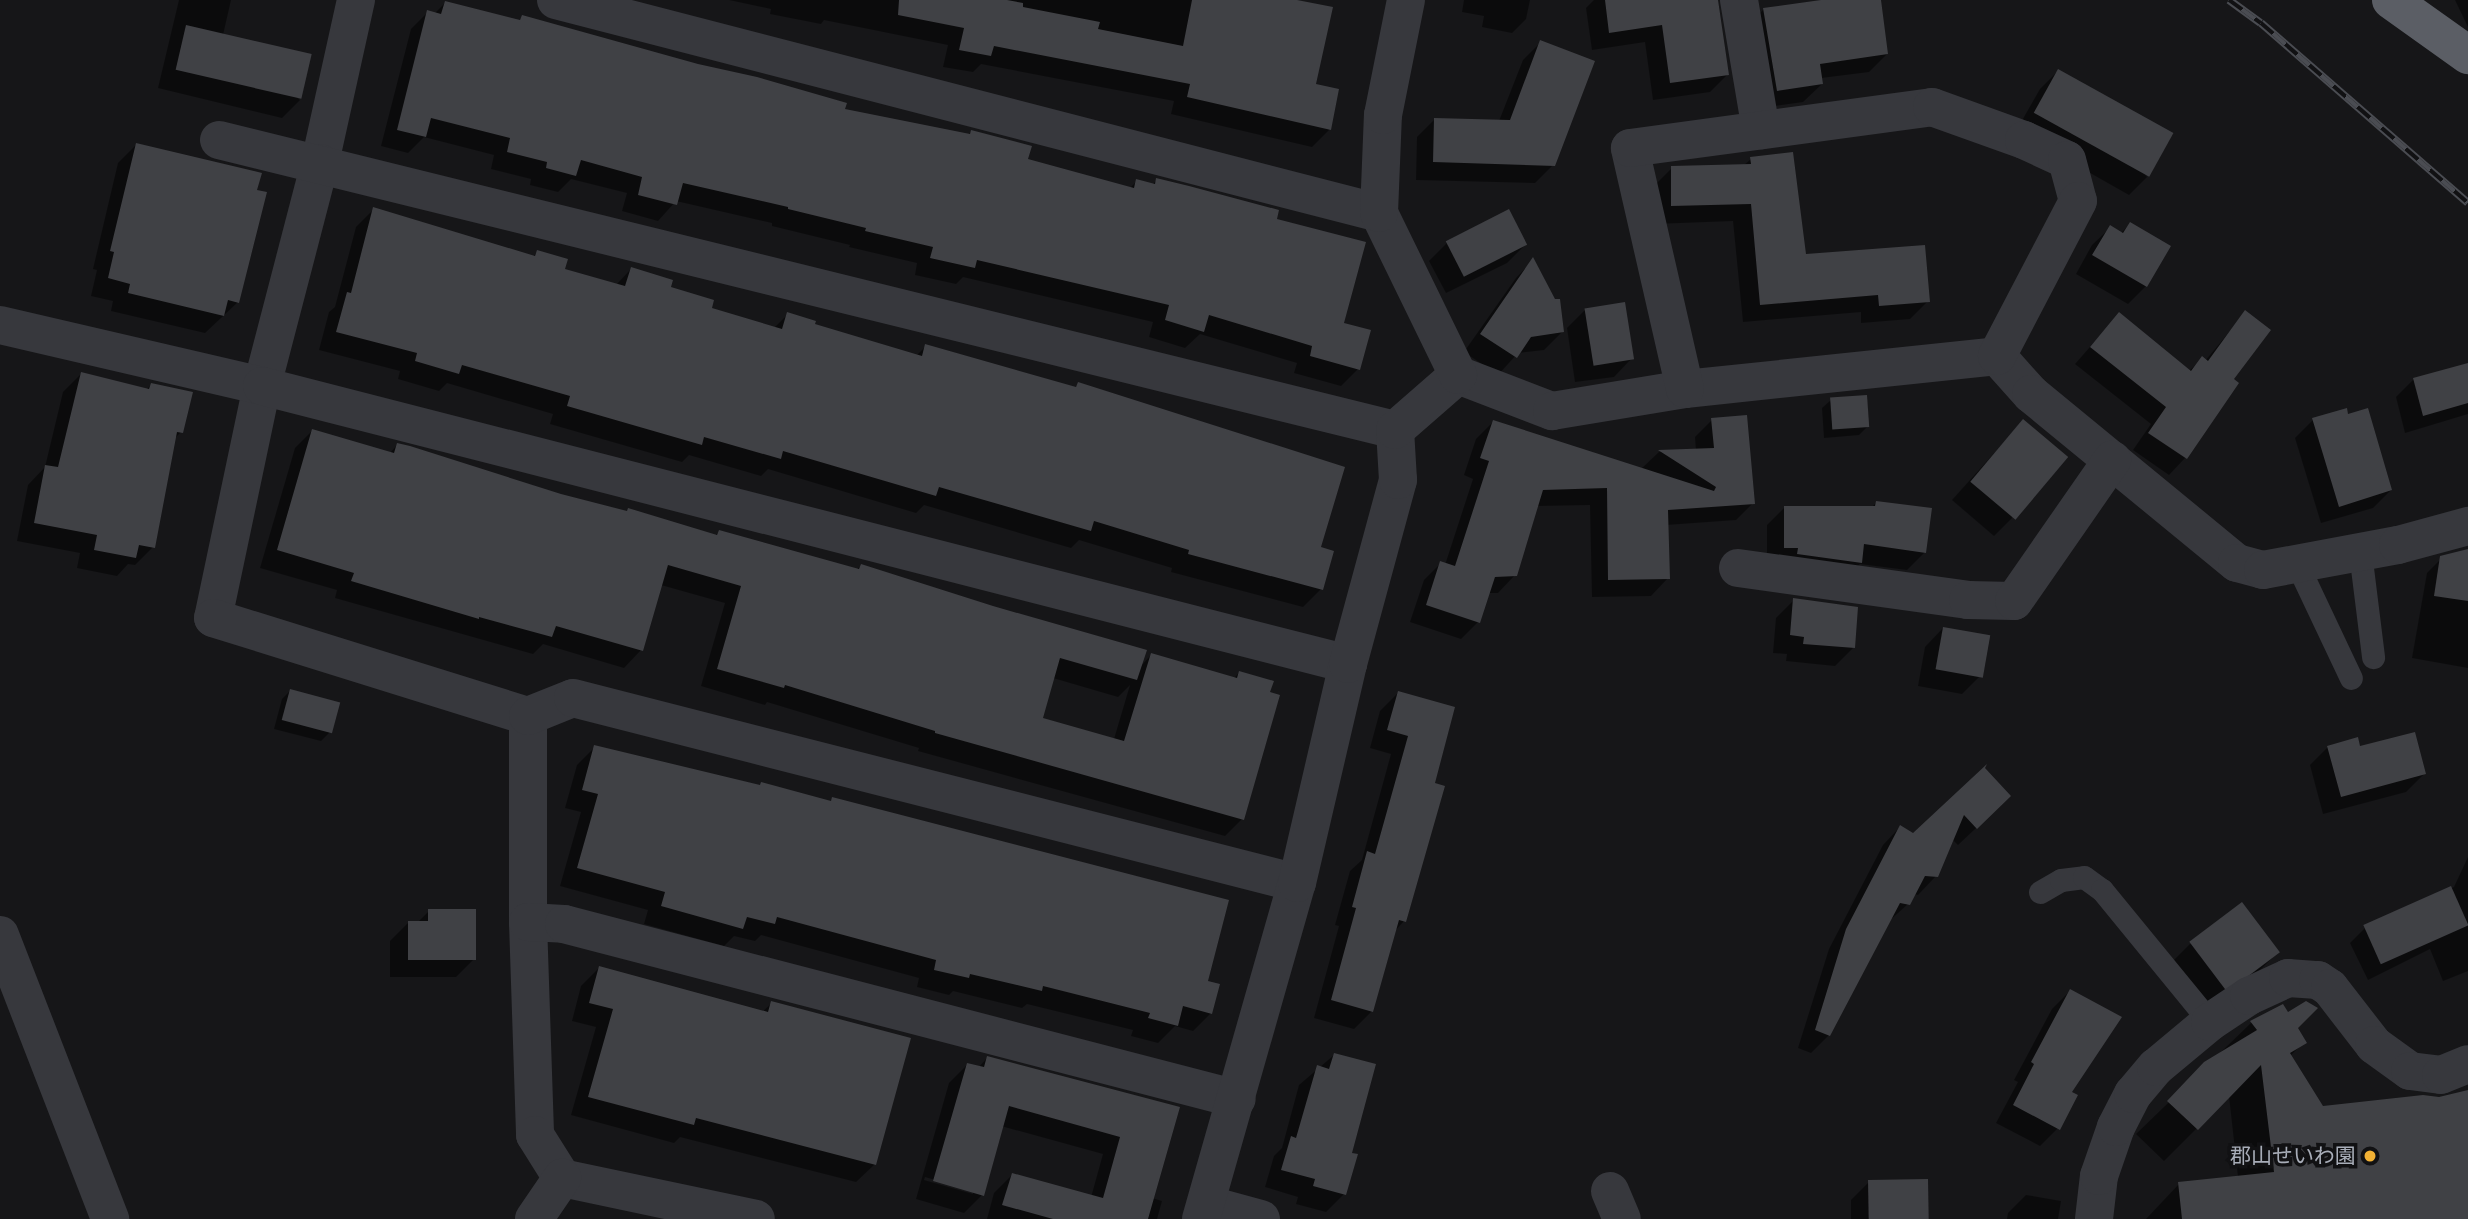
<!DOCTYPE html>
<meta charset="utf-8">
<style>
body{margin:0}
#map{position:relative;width:2468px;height:1219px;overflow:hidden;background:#161618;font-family:"Fira Sans Condensed","Noto Sans JP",sans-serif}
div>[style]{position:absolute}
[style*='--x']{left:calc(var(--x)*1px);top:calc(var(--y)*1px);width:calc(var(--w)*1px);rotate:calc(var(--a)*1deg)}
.shadow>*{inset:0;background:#0007}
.building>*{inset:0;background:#404145;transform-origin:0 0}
.service>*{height:23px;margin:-11.5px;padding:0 11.5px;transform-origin:11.5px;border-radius:11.5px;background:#37383d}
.minor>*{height:38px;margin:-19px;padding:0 19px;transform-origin:19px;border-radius:19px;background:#37383d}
.trunk>*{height:38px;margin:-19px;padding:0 19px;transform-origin:19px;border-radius:19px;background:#5b5e65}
.rail>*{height:8px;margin-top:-4px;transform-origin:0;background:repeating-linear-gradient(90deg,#111113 0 16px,#4a4c52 0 32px);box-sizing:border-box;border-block:2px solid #4a4c52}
.dots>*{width:19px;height:19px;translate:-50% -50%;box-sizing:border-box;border:4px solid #111113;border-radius:50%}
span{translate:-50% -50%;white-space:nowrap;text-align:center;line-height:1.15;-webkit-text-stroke:7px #111113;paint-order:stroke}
.poi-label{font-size:21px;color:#a8adb8}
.right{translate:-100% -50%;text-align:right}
</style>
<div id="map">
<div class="shadow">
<i style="clip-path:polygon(179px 0,231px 0,223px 35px,300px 100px,282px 118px,158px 88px)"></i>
<i style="clip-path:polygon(729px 0,1291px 0,1329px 130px,1312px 147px,1171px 114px,1174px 101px,981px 64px,973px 72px,943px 67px,948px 45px,824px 20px,821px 24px,770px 14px,771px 9px)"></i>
<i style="clip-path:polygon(1464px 0,1530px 0,1526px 19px,1512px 33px,1482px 27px,1484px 16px,1462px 12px)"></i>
<i style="clip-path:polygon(1594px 0,1716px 0,1728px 74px,1710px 92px,1653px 100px,1645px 42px,1592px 50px,1586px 8px)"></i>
<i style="clip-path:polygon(1829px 0,1879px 0,1887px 54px,1869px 72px,1821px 78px,1822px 84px,1803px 102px,1759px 108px,1745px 28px,1763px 10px)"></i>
<i style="clip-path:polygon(2455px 0,2468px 0,2468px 27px)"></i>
<i style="clip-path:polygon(445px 3px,518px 22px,522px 17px,843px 110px,968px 135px,971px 132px,1026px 161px,1129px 189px,1137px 181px,1152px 185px,1157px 180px,1274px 220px,1342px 325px,1358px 369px,1341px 386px,1294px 373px,1297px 363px,1200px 334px,1185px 348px,1149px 337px,1153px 322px,963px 277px,956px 284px,915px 275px,917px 263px,849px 247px,850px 245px,772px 226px,772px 223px,676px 201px,658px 221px,622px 211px,627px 193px,571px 179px,558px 192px,530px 185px,531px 179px,491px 169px,494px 155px,424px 137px,408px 153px,381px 146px,411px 29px,428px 12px,434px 14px)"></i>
<i style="clip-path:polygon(1541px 42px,1553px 165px,1535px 183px,1416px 180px,1417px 137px,1435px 119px,1499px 121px,1523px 60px)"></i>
<i style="clip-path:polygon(2058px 71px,2147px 177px,2129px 195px,2016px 131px,2040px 89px)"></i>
<i style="clip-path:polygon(136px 145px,238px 302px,205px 333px,111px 311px,113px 301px,91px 296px,97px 270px,93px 269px,118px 163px)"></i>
<i style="clip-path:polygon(1751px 159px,1805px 256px,1928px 301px,1910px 319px,1861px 323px,1861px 312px,1743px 322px,1733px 221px,1654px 224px,1654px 186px,1672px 168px,1743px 166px)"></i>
<i style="clip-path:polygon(374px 209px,533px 257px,537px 252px,563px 271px,616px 285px,631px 269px,710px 310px,774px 328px,788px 314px,813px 325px,916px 356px,926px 346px,1075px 388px,1078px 384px,1319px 548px,1321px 589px,1303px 607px,1171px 572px,1172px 568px,1079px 540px,1071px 548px,924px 505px,916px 513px,768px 469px,761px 476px,689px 455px,682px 462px,550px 424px,553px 414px,447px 383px,439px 391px,398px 379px,400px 371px,319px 350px,329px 312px,335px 307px,356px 227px)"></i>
<i style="clip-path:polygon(1508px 212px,1525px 245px,1507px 263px,1446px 293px,1429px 261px,1447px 243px)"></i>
<i style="clip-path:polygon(2130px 224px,2146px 286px,2128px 304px,2076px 274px,2092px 245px,2110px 228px,2121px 233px)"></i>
<i style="clip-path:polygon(1533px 260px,1562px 332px,1544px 350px,1518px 353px,1498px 375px,1464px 352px,1516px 278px)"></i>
<i style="clip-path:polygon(1585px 310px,1632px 358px,1614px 377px,1575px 382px,1567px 328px)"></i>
<i style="clip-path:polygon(2245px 313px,2232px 380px,2237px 384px,2185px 458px,2169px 475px,2133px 450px,2151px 424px,2075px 364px,2119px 314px,2189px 371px,2202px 359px,2205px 361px)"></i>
<i style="clip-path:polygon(2468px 365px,2468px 414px,2405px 433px,2396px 397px,2414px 379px)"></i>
<i style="clip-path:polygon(81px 374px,146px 390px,151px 385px,181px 432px,174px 439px,153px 547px,135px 565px,128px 564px,117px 576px,77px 568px,80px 553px,17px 541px,28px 485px,45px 467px,63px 392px)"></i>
<i style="clip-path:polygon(1831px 400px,1867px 427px,1859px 435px,1824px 438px,1822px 408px)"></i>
<i style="clip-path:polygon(1712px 420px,1753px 503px,1736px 520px,1666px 525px,1668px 578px,1651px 596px,1592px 597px,1590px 505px,1536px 506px,1515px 575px,1498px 593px,1488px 593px,1478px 622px,1461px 639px,1410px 622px,1424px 580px,1441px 563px,1445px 565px,1473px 479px,1464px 475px,1476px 439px,1493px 422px,1641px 469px,1659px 452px,1696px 451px,1695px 437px)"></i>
<i style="clip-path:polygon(2313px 420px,2391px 490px,2373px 508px,2321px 523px,2295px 438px)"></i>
<i style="clip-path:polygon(evenodd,312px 431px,390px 453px,397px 445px,561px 495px,715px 536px,719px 532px,856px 570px,861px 566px,1140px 667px,1151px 655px,1233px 679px,1239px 673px,1242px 819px,1225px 836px,918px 751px,919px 748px,767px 702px,765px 705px,701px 686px,725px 603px,661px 585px,641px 650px,624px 668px,543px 644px,533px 654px,335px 598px,337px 590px,260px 568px,295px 448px,312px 431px,1053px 678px,1118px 697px,1130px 685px,1114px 739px,1041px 719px,1053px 678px)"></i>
<i style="clip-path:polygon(2006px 440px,2012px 518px,1994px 536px,1952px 500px)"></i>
<i style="clip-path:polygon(1876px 503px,1925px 552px,1907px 570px,1860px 564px,1843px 580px,1767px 566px,1767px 525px,1785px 507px,1872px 507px)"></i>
<i style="clip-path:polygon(2442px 558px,2468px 562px,2468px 668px,2412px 658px,2427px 573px)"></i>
<i style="clip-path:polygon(1794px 600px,1853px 648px,1835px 666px,1786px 661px,1787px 654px,1773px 653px,1776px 618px)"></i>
<i style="clip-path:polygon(1943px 628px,1980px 676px,1962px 694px,1918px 686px,1925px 647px)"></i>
<i style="clip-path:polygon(290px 691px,330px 732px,321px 741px,274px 729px,282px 699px)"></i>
<i style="clip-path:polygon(1398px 693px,1433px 784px,1404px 921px,1394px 932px,1372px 1011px,1354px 1029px,1314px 1018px,1339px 926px,1335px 925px,1350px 871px,1362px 860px,1391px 754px,1370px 748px,1380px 711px)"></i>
<i style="clip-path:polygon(595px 747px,830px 802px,833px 799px,1206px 982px,1211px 1013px,1193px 1031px,1175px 1026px,1158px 1043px,1131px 1036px,1133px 1030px,1027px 1004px,1022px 1008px,953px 991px,949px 995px,917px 987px,919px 978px,761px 935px,755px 941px,734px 936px,724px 946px,644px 924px,648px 910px,560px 886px,581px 812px,565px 808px,577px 765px)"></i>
<i style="clip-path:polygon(2328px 747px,2359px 748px,2424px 774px,2406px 792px,2323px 814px,2310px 765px)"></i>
<i style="clip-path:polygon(1983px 770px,1991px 814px,1958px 845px,1952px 839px,1936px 876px,1918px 895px,1914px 894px,1908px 904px,1888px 922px,1829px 1035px,1811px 1053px,1798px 1048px,1829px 949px,1883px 845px,1900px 827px,1914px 835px)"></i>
<i style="clip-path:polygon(2468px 857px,2468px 971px,2443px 981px,2430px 949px,2368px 980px,2350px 943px,2365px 928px,2454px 887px)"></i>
<i style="clip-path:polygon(429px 911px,474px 959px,456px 977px,390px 977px,390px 941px,408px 923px,417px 923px)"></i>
<i style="clip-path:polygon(2190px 944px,2278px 952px,2260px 970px,2205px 1003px,2173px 961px)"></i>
<i style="clip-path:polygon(599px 968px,762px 1012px,772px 1003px,875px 1164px,856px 1182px,680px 1137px,674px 1143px,571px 1115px,596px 1027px,572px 1021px,581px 986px)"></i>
<i style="clip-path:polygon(2070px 991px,2058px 1128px,2040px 1146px,1996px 1123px,2018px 1082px,2014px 1080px,2052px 1009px)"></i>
<i style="clip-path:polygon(2283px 1007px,2304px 1042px,2290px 1056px,2323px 1108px,2439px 1098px,2468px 1092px,2468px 1219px,2146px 1219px,2179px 1184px,2238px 1177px,2229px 1096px,2164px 1161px,2136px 1134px,2251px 1023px)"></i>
<i style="clip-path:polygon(1334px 1055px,1350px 1154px,1344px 1194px,1326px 1212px,1296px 1204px,1298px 1197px,1265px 1187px,1274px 1156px,1282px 1148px,1299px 1085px)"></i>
<i style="clip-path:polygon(evenodd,987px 1058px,1178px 1108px,1152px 1198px,1162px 1201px,1157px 1219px,1085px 1219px,1103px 1154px,1001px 1126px,982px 1195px,964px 1213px,916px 1199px,949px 1083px,967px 1065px,978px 1068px,987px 1058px,925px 1177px,973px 1191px,973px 1194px,924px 1180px,925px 1177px)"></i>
<i style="clip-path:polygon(1012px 1175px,1062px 1219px,987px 1219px,994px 1193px)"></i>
<i style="clip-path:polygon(1869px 1182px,1927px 1219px,1851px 1219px,1851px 1200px)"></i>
<i style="clip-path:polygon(2026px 1195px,2061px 1201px,2058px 1219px,2007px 1219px,2008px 1213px)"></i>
</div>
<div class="building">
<i style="clip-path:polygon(899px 0,1007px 0,1023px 3px,1023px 7px,1100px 22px,1098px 29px,1183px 46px,1192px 0,1297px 0,1333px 7px,1316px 84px,1339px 89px,1331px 130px,1187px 97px,1190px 84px,994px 46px,991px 56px,959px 50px,964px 28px,898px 15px)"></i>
<i style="clip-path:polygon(1605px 0,1718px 0,1729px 75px,1670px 83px,1662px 25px,1609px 33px)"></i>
<i style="clip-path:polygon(1821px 0,1881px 0,1888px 54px,1820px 64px,1823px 84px,1777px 91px,1763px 8px)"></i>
<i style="clip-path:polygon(445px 1px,520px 20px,522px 15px,698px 64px,757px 77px,847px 103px,845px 109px,970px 134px,971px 130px,1032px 146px,1028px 159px,1134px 188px,1136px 179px,1155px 184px,1156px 178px,1189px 186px,1279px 210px,1277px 219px,1366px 242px,1344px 323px,1371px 330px,1360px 370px,1310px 356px,1312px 346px,1209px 315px,1204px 332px,1165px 320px,1169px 305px,977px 260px,975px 268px,930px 258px,933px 247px,865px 231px,866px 228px,788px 209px,788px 207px,683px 183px,677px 205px,638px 195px,642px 177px,581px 160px,576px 176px,546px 168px,547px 162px,507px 152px,510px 138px,431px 118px,426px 137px,397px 130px,427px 10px,441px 14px)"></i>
<i style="left:186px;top:25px;width:129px;height:46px;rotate:13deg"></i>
<i style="clip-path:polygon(1540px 40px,1595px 61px,1555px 166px,1433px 162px,1434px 118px,1510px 120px)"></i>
<i style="left:2058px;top:69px;width:132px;height:50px;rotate:29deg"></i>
<i style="clip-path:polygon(136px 143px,262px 173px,257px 190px,267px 192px,239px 303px,228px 300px,224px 316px,128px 293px,130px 284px,108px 278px,114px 252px,110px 251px)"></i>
<i style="clip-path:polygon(1793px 152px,1806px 254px,1925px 245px,1930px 302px,1879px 306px,1878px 295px,1760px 305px,1751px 204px,1671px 206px,1671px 166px,1751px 164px,1750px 157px)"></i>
<i style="clip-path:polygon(373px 207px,535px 256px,537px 250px,568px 259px,565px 269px,625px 286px,631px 267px,673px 280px,671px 287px,714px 300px,712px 308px,782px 329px,787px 312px,816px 321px,815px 324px,922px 356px,925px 344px,1076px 387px,1078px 382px,1345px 467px,1321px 547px,1334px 551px,1323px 590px,1188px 554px,1189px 550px,1094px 521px,1091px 531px,939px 487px,936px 496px,783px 451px,781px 459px,704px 437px,702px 445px,567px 406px,570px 396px,462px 365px,459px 374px,415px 361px,417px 353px,336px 332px,347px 292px,351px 293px)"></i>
<i style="left:1509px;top:209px;width:40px;height:71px;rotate:63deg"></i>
<i style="clip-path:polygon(2130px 222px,2171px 246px,2147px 287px,2092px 255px,2110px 225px,2123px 233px)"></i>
<i style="clip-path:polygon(1533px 257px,1555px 299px,1560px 299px,1564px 332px,1531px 337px,1517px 358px,1480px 334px)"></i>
<i style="left:1625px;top:302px;width:58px;height:41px;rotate:81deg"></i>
<i style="clip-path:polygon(2245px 310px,2271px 330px,2234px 379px,2239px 383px,2187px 459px,2148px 433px,2166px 407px,2090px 347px,2119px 312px,2191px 371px,2202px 356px,2208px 361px)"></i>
<i style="clip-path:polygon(2468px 363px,2468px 403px,2423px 416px,2413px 378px)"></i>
<i style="clip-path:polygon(81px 372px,149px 389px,151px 383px,193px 392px,183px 433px,177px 432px,155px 548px,139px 545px,136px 558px,94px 550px,97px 535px,34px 523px,45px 465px,58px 467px)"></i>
<i style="left:1867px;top:395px;width:32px;height:37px;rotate:86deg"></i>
<i style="clip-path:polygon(2347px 408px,2348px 414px,2368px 408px,2392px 490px,2339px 507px,2312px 418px)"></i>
<i style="clip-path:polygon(1747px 415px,1755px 504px,1668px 510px,1670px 579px,1608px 580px,1607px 488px,1543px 490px,1517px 576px,1495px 577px,1480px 623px,1426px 605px,1440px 561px,1455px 566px,1489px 461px,1480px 458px,1493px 420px,1714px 491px,1716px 487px,1658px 450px,1714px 448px,1711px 418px)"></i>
<i style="left:2023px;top:419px;width:59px;height:82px;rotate:40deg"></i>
<i style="clip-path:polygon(312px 429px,394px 453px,397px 443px,410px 446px,561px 494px,627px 511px,628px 508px,717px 535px,719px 530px,859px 569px,861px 564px,993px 606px,1147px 650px,1137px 680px,1060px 658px,1043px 718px,1124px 741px,1151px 653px,1237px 678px,1239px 671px,1274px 681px,1270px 692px,1280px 695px,1244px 820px,935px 733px,935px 731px,785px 685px,784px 688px,717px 669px,741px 586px,668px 565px,643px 651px,556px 626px,552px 637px,479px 617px,479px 619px,351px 581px,354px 573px,277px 550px)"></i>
<i style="clip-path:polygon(1876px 501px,1932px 508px,1926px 553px,1864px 544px,1862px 563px,1797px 554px,1798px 548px,1784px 548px,1784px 506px,1875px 506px)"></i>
<i style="clip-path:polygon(2468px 549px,2468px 601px,2434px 596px,2440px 556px)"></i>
<i style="clip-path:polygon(1793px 598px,1858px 607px,1855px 648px,1803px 644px,1804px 637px,1790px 635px)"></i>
<i style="left:1943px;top:627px;width:48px;height:43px;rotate:10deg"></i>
<i style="left:290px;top:689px;width:52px;height:32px;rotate:15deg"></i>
<i style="clip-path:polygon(1398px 691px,1455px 707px,1435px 783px,1445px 786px,1406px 922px,1399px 920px,1373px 1012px,1331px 1000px,1356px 908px,1352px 907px,1367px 851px,1375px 854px,1408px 736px,1387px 730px)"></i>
<i style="clip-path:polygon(2415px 732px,2426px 774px,2341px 797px,2327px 746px,2358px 737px,2360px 746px)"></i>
<i style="clip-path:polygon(594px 745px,760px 785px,761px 782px,831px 801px,832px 797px,1229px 900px,1208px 981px,1220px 984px,1212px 1014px,1183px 1006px,1178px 1026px,1148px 1018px,1150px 1013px,1043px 986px,1042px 991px,970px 974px,969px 978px,934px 970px,936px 960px,777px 917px,775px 924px,747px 917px,743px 929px,661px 906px,665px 892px,577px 868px,598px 794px,582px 790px)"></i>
<i style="clip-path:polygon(1987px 764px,1985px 768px,2011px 796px,1977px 829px,1964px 815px,1938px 877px,1925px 876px,1910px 905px,1900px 903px,1830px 1036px,1815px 1030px,1846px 929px,1900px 825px,1913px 833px)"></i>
<i style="left:2451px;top:886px;width:43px;height:96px;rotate:66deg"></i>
<i style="left:2242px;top:902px;width:63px;height:66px;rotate:53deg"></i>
<i style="clip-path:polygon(428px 909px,476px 909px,476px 960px,408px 960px,408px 921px,428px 921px)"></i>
<i style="clip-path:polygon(599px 966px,768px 1012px,771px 1001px,911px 1038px,876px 1165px,696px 1118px,694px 1125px,588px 1097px,613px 1009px,589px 1003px)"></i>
<i style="clip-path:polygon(2070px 989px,2122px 1017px,2072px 1092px,2078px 1095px,2060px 1130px,2013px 1105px,2034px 1064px,2031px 1062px)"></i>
<i style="clip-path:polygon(2306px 1001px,2318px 1008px,2298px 1028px,2307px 1043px,2290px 1053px,2323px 1106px,2423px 1095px,2439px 1097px,2468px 1090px,2468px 1219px,2182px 1219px,2178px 1182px,2274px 1172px,2261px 1065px,2198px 1130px,2167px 1101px,2204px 1062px,2257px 1030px,2250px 1021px,2283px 1004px,2288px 1012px)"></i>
<i style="clip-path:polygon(1334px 1053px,1376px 1064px,1352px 1153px,1358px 1154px,1346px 1195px,1313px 1186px,1315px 1179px,1281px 1170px,1291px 1136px,1296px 1138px,1317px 1065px,1329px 1069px)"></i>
<i style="clip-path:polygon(987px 1056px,1180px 1107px,1148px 1219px,1053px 1219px,1002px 1205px,1012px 1173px,1103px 1198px,1120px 1137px,1009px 1106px,984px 1196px,933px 1181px,967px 1063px,984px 1067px)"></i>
<i style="left:1928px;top:1179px;width:40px;height:60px;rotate:89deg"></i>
</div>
<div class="service">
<i style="--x:2360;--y:552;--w:106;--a:82.9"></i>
<i style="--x:2297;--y:564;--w:126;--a:64.7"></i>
<i style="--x:2040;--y:892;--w:24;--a:-30"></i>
<i style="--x:2061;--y:880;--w:23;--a:-7"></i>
<i style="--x:2084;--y:877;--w:22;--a:36"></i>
<i style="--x:2102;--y:890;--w:171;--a:50.7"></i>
</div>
<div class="minor">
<i style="--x:356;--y:0;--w:167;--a:102.5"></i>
<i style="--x:320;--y:163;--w:230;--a:104.6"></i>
<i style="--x:262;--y:386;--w:237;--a:101.9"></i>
<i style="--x:213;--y:618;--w:330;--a:17.3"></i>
<i style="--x:528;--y:716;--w:206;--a:90"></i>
<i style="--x:528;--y:922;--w:213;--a:88.1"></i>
<i style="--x:535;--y:1135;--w:51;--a:57.9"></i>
<i style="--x:562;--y:1178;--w:198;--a:11.9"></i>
<i style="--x:556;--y:0;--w:850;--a:14.51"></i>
<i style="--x:1739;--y:0;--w:132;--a:80.4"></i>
<i style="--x:219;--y:140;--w:1211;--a:13.85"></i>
<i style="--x:0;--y:325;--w:269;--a:13.1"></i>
<i style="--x:262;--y:386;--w:1121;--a:14.36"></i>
<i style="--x:1458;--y:375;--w:101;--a:21"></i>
<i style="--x:1552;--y:411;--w:135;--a:-9.4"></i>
<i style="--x:1685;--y:389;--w:314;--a:-6"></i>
<i style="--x:1997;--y:356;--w:51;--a:48.2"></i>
<i style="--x:2031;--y:394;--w:266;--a:39.4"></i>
<i style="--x:2237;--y:563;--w:27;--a:15"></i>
<i style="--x:2263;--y:570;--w:137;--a:-10.5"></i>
<i style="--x:2398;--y:545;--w:73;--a:-15.2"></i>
<i style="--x:1685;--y:389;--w:247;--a:-102.9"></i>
<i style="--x:1630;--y:148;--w:305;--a:-7.7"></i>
<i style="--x:1932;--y:107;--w:98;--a:19.7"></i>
<i style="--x:2024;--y:140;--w:47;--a:24.9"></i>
<i style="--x:2067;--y:160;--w:42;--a:75"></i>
<i style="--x:2078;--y:201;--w:175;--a:117.6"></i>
<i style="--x:1738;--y:568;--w:232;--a:7.9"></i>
<i style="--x:1968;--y:600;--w:46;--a:1.2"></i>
<i style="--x:2014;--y:601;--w:172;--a:-55.2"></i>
<i style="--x:528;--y:716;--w:48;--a:-21.8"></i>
<i style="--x:573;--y:698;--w:747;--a:14.33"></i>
<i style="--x:528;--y:922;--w:36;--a:3"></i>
<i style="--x:564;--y:924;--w:695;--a:14.58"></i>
<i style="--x:0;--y:935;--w:305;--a:68.8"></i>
<i style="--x:1610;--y:1191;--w:30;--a:67"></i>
<i style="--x:1206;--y:1204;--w:57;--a:15.3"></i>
<i style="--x:534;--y:1219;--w:50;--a:-55.7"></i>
<i style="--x:1201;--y:1219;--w:349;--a:-74.1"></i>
<i style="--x:1297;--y:883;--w:225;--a:-76.9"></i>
<i style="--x:1348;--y:664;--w:191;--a:-74.8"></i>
<i style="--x:1398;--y:480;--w:50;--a:-93.4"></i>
<i style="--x:1395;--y:430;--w:84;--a:-41.1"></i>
<i style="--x:1458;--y:375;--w:180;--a:-116"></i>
<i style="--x:1379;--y:213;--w:98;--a:-87.7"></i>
<i style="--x:1383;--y:115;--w:117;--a:-78.7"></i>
<i style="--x:2094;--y:1219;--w:43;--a:-83.4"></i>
<i style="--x:2099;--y:1176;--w:52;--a:-70.9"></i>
<i style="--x:2116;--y:1127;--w:37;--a:-63"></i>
<i style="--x:2133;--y:1094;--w:35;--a:-50"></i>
<i style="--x:2156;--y:1067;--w:70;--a:-39.8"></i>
<i style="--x:2210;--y:1022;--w:47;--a:-33.7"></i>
<i style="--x:2249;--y:996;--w:43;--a:-24.8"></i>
<i style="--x:2288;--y:978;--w:30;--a:4"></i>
<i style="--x:2318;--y:980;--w:14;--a:34"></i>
<i style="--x:2330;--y:988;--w:72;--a:52.3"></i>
<i style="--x:2374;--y:1045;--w:44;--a:35.8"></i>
<i style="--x:2410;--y:1071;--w:31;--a:7"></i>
<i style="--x:2441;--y:1075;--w:29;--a:-22"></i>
</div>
<div class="trunk">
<i style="--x:2391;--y:0;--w:95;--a:35.5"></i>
</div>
<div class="rail">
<i style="--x:2229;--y:0;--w:39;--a:36"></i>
<i style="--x:2261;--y:23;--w:274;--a:41"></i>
</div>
<div class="dots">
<i style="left:2370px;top:1156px;background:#f2b134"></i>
</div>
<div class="poi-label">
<span class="right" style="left:2356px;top:1156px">郡山せいわ園</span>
</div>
</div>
